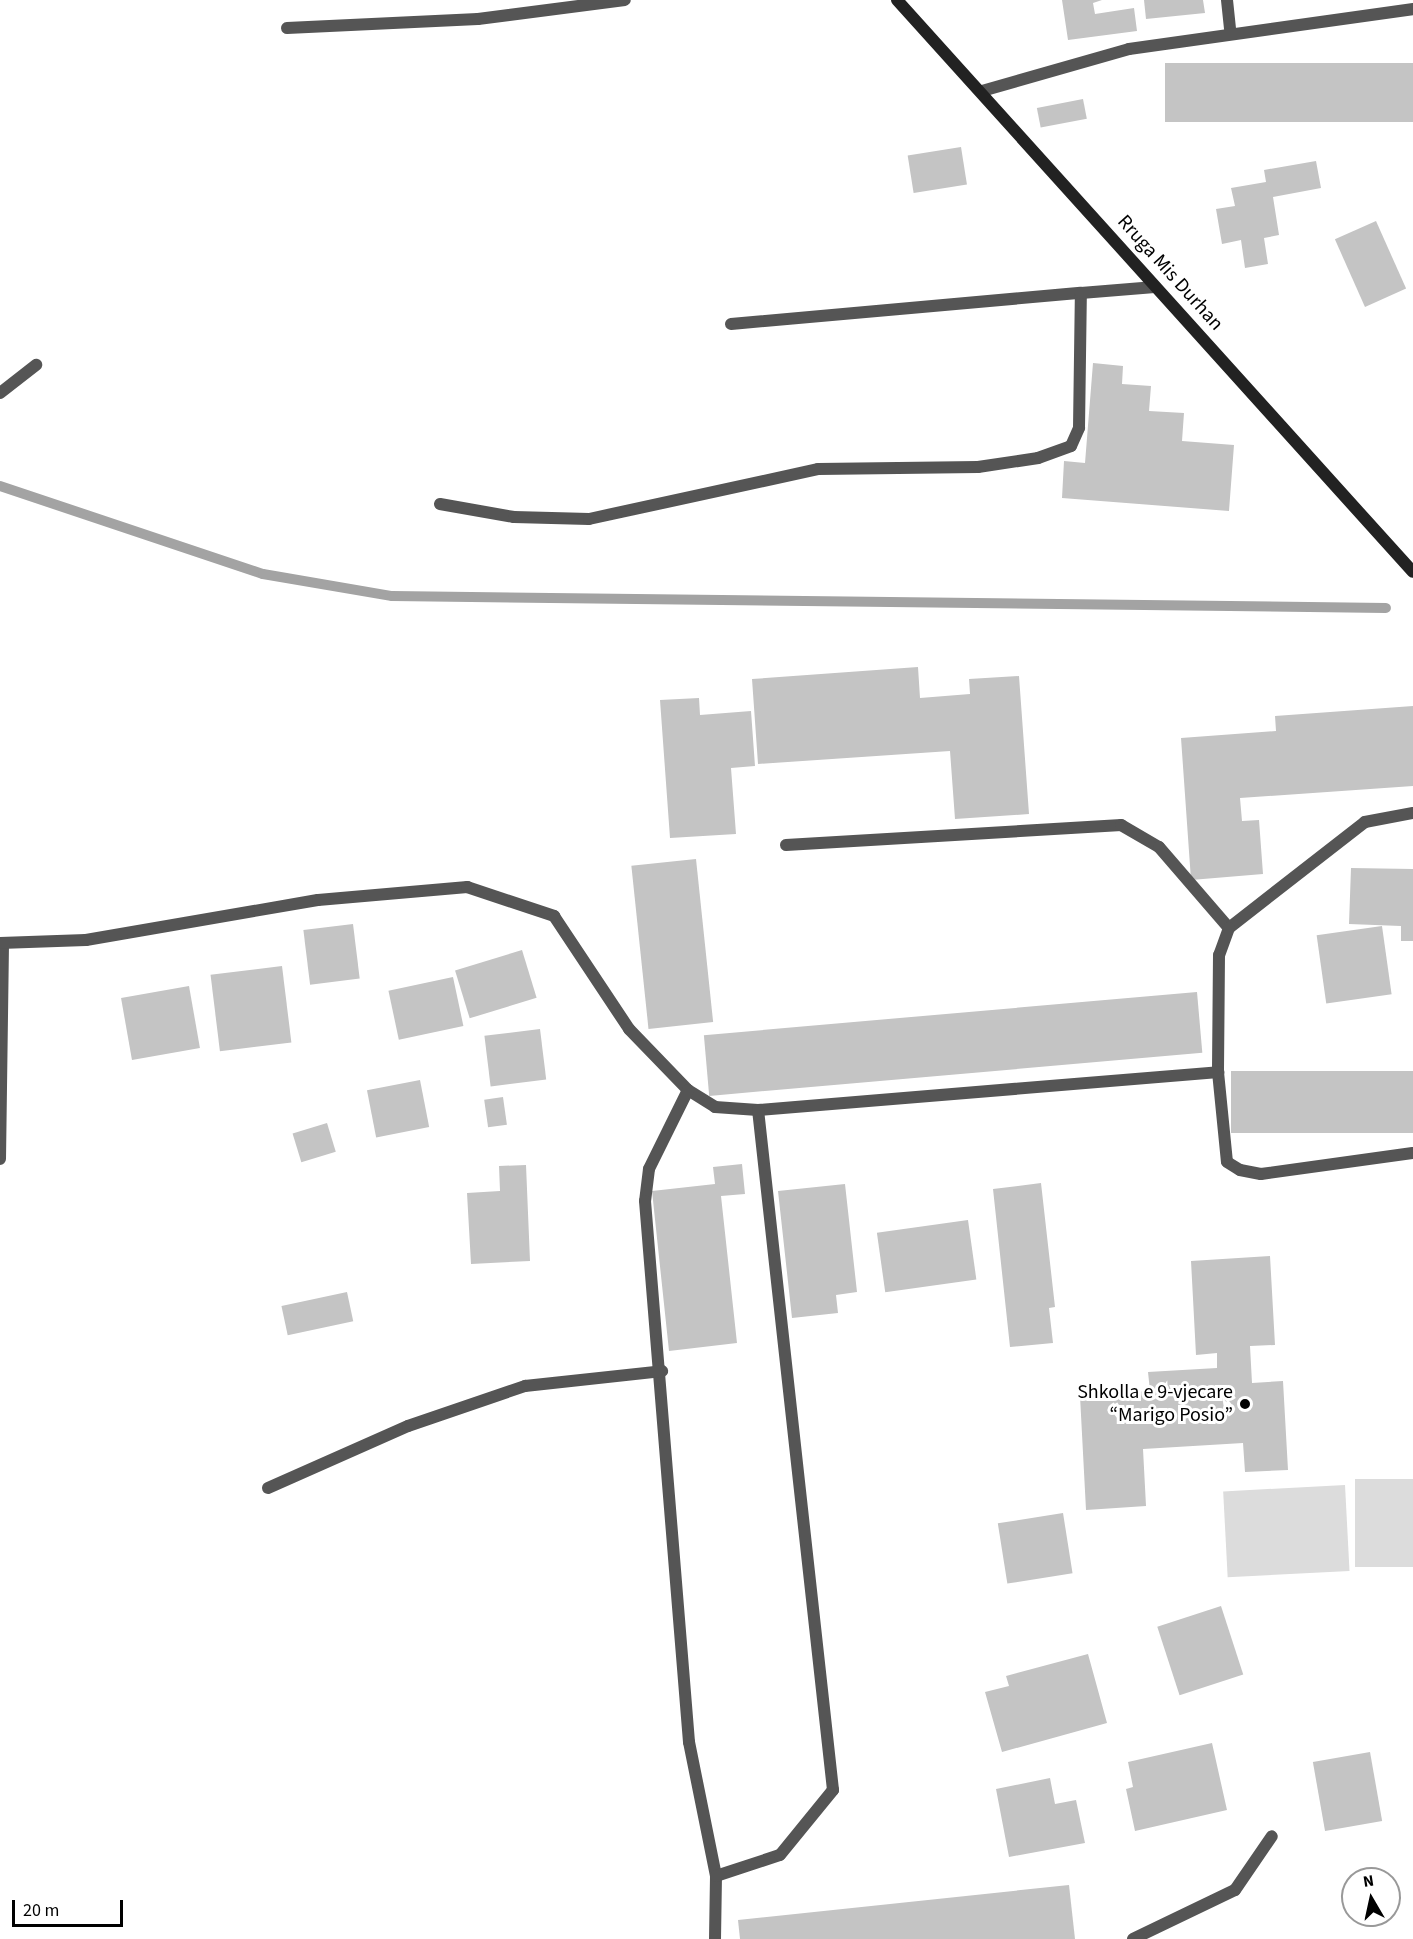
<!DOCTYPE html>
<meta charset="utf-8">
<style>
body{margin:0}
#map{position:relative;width:1413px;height:1939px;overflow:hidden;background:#fff;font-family:"Source Sans 3",sans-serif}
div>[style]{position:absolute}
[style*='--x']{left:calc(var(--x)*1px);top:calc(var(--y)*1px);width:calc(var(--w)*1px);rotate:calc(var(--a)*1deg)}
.green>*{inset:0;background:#dcdcdc;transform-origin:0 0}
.stream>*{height:10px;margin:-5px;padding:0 5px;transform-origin:5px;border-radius:5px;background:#a3a3a3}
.building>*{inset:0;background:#c4c4c4;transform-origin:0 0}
.lane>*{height:12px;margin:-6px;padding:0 6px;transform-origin:6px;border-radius:6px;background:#555}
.street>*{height:12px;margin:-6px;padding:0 6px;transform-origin:6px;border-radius:6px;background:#555}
.secondary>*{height:12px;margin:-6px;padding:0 6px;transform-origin:6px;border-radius:6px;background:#222}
.dots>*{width:16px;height:16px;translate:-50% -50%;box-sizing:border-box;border:3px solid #fff;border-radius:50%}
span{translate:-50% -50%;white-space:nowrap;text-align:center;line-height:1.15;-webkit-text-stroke:6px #fff;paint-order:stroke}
.street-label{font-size:20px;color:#000}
.poi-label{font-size:20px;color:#000}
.right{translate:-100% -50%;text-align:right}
.north{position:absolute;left:1341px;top:1867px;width:60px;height:60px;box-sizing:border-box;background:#fff;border:2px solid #999;border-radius:50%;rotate:351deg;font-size:16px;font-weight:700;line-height:24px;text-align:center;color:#000}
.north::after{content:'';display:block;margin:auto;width:21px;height:27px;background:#000;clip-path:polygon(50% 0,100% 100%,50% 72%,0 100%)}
.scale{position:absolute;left:12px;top:1900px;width:111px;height:27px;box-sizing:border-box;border:3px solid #000;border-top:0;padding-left:8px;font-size:18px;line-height:21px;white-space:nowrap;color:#000;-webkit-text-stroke:4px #fff;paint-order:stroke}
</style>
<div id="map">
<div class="green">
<i style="left:1413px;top:1479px;width:88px;height:58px;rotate:90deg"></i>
<i style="left:1345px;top:1485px;width:86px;height:122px;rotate:87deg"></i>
</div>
<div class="stream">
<i style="--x:0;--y:486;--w:277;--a:18.5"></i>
<i style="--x:263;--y:574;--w:131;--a:9.7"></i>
<i style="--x:392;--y:596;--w:994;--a:0.69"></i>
</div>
<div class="building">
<i style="clip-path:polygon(1062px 0,1102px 0,1093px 3px,1095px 14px,1134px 8px,1137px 31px,1068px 40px)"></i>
<i style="clip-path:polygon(1144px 0,1203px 0,1205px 13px,1146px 19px)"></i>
<i style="left:1413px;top:63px;width:59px;height:248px;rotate:90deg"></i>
<i style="left:1083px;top:99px;width:20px;height:47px;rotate:79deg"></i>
<i style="left:961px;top:147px;width:38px;height:54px;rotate:81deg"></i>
<i style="clip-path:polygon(1316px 161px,1321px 188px,1273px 197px,1279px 235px,1264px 238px,1268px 264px,1245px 268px,1241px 240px,1222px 244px,1216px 209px,1235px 206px,1231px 188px,1266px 182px,1264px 170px)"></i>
<i style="left:1376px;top:221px;width:74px;height:45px;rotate:66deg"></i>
<i style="clip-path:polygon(1093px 363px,1123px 366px,1122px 384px,1151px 386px,1149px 411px,1184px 413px,1182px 441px,1234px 445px,1229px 511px,1062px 498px,1064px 461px,1085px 463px)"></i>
<i style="clip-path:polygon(918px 667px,920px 698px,970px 694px,969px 679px,1019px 676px,1029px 814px,955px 819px,950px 751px,758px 764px,752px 679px)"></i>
<i style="clip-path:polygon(699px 698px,700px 715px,751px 711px,755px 766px,731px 768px,736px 834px,670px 838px,660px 700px)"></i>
<i style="clip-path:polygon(1413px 706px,1413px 786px,1240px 798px,1242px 821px,1259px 820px,1263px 874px,1191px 880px,1181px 738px,1276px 731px,1275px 716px)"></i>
<i style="left:696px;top:859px;width:164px;height:65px;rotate:84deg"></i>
<i style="clip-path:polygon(1351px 868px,1413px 869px,1413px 941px,1401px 941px,1401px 926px,1349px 924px)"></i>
<i style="left:353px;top:924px;width:55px;height:50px;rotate:83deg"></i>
<i style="left:1382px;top:926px;width:69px;height:66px;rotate:82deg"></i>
<i style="left:522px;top:950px;width:50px;height:70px;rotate:73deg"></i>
<i style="left:282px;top:966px;width:77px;height:72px;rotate:83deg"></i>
<i style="left:453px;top:977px;width:50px;height:66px;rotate:78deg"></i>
<i style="left:189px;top:986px;width:63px;height:69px;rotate:80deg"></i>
<i style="left:1197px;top:992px;width:61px;height:495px;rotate:85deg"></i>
<i style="left:540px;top:1029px;width:51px;height:56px;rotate:83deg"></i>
<i style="left:1413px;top:1071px;width:62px;height:182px;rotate:90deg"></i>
<i style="left:420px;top:1080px;width:48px;height:54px;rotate:79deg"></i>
<i style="left:503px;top:1097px;width:28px;height:19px;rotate:82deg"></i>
<i style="left:327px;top:1123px;width:30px;height:36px;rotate:73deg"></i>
<i style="clip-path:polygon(742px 1164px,745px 1194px,721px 1196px,737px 1343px,669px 1351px,652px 1191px,715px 1184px,713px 1167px)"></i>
<i style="clip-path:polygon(526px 1165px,530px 1261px,471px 1264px,467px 1193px,500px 1191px,499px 1166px)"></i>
<i style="clip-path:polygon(1041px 1183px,1055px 1307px,1049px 1308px,1053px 1343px,1010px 1347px,993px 1189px)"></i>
<i style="clip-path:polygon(845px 1184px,857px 1292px,836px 1295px,838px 1313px,792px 1318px,778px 1191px)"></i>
<i style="left:968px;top:1220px;width:60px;height:92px;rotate:82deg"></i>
<i style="clip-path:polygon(1270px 1256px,1275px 1345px,1250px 1346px,1252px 1383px,1283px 1381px,1288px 1470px,1245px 1472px,1243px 1443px,1143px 1449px,1146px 1506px,1086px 1510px,1080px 1396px,1150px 1391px,1148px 1372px,1217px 1368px,1217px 1353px,1196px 1355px,1191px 1261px)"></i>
<i style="left:347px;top:1292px;width:30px;height:67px;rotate:78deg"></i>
<i style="left:1063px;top:1513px;width:61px;height:66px;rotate:81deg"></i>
<i style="left:1221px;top:1606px;width:72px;height:67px;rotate:72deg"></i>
<i style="clip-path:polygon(1088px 1654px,1107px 1723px,1002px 1752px,985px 1692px,1009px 1686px,1006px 1676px)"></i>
<i style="clip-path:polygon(1212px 1743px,1227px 1810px,1135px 1831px,1126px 1789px,1133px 1787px,1128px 1762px)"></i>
<i style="left:1370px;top:1752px;width:70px;height:58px;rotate:80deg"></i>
<i style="clip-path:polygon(1050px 1778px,1055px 1804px,1076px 1800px,1085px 1843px,1009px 1857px,996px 1789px)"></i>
<i style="clip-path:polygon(1069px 1885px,1075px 1939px,740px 1939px,738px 1920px)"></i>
</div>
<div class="lane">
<i style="--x:287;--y:28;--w:191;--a:-2.7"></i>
<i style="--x:478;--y:19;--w:148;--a:-7.4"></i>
<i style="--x:786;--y:845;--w:336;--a:-3.4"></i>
<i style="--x:1121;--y:825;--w:44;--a:30.1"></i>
<i style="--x:1159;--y:847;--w:107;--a:49.2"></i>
<i style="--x:0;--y:1159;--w:215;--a:-89.2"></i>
</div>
<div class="street">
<i style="--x:1227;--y:0;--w:31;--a:84"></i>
<i style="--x:982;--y:91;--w:153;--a:-15.9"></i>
<i style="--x:1129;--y:49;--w:287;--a:-8"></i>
<i style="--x:731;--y:324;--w:351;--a:-5.1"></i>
<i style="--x:0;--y:393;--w:46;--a:-37.9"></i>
<i style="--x:440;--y:504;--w:75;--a:10"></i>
<i style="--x:514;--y:517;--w:75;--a:1.5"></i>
<i style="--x:589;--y:519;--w:234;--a:-12.3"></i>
<i style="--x:818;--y:469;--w:160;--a:-0.7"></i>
<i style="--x:978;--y:467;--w:61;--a:-8.5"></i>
<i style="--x:1038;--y:458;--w:35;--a:-20"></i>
<i style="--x:1071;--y:446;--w:20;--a:-66"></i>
<i style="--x:1079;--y:428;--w:135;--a:-89.2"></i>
<i style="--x:1081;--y:293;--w:74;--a:-4.6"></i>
<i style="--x:1413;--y:813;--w:49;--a:169.4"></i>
<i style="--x:1365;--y:822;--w:172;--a:142.1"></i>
<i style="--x:1229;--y:928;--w:29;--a:110"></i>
<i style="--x:1219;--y:955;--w:117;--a:90.5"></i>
<i style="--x:1218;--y:1072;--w:90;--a:84.3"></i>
<i style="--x:1227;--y:1162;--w:15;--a:32"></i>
<i style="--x:1240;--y:1170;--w:21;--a:11"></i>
<i style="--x:1261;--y:1174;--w:153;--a:-7.9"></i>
<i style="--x:0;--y:943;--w:86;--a:-2"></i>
<i style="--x:86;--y:940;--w:235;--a:-9.8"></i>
<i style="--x:318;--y:900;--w:150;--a:-5"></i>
<i style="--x:467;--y:887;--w:92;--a:18.4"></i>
<i style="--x:554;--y:916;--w:136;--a:56.4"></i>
<i style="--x:629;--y:1029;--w:85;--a:46"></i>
<i style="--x:688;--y:1090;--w:32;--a:32"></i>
<i style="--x:715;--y:1107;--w:43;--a:4"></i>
<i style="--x:758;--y:1110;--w:462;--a:-4.7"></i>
<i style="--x:688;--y:1090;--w:88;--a:116.3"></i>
<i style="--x:649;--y:1169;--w:32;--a:97"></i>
<i style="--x:645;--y:1201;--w:543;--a:85.35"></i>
<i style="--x:689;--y:1742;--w:137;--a:78.6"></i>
<i style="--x:716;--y:1876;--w:63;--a:90.9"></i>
<i style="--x:268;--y:1488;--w:153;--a:-23.9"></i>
<i style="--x:408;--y:1426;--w:124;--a:-18.9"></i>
<i style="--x:525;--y:1386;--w:138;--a:-6.2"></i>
<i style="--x:716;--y:1876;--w:67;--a:-18.2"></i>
<i style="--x:780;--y:1855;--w:84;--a:-50.8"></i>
<i style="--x:833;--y:1790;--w:684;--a:-96.29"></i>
<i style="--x:1133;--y:1939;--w:113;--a:-25.7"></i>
<i style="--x:1235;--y:1890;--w:65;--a:-55.6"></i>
</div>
<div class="secondary">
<i style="--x:897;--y:0;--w:770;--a:47.95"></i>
</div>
<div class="dots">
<i style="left:1245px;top:1404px;background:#000"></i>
</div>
<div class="street-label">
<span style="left:1170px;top:273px;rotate:48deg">Rruga Mis Durhan</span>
</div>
<div class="poi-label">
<span class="right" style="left:1233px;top:1404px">Shkolla e 9-vjecare<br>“Marigo Posio”</span>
</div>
<div class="north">N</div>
<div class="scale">20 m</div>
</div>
